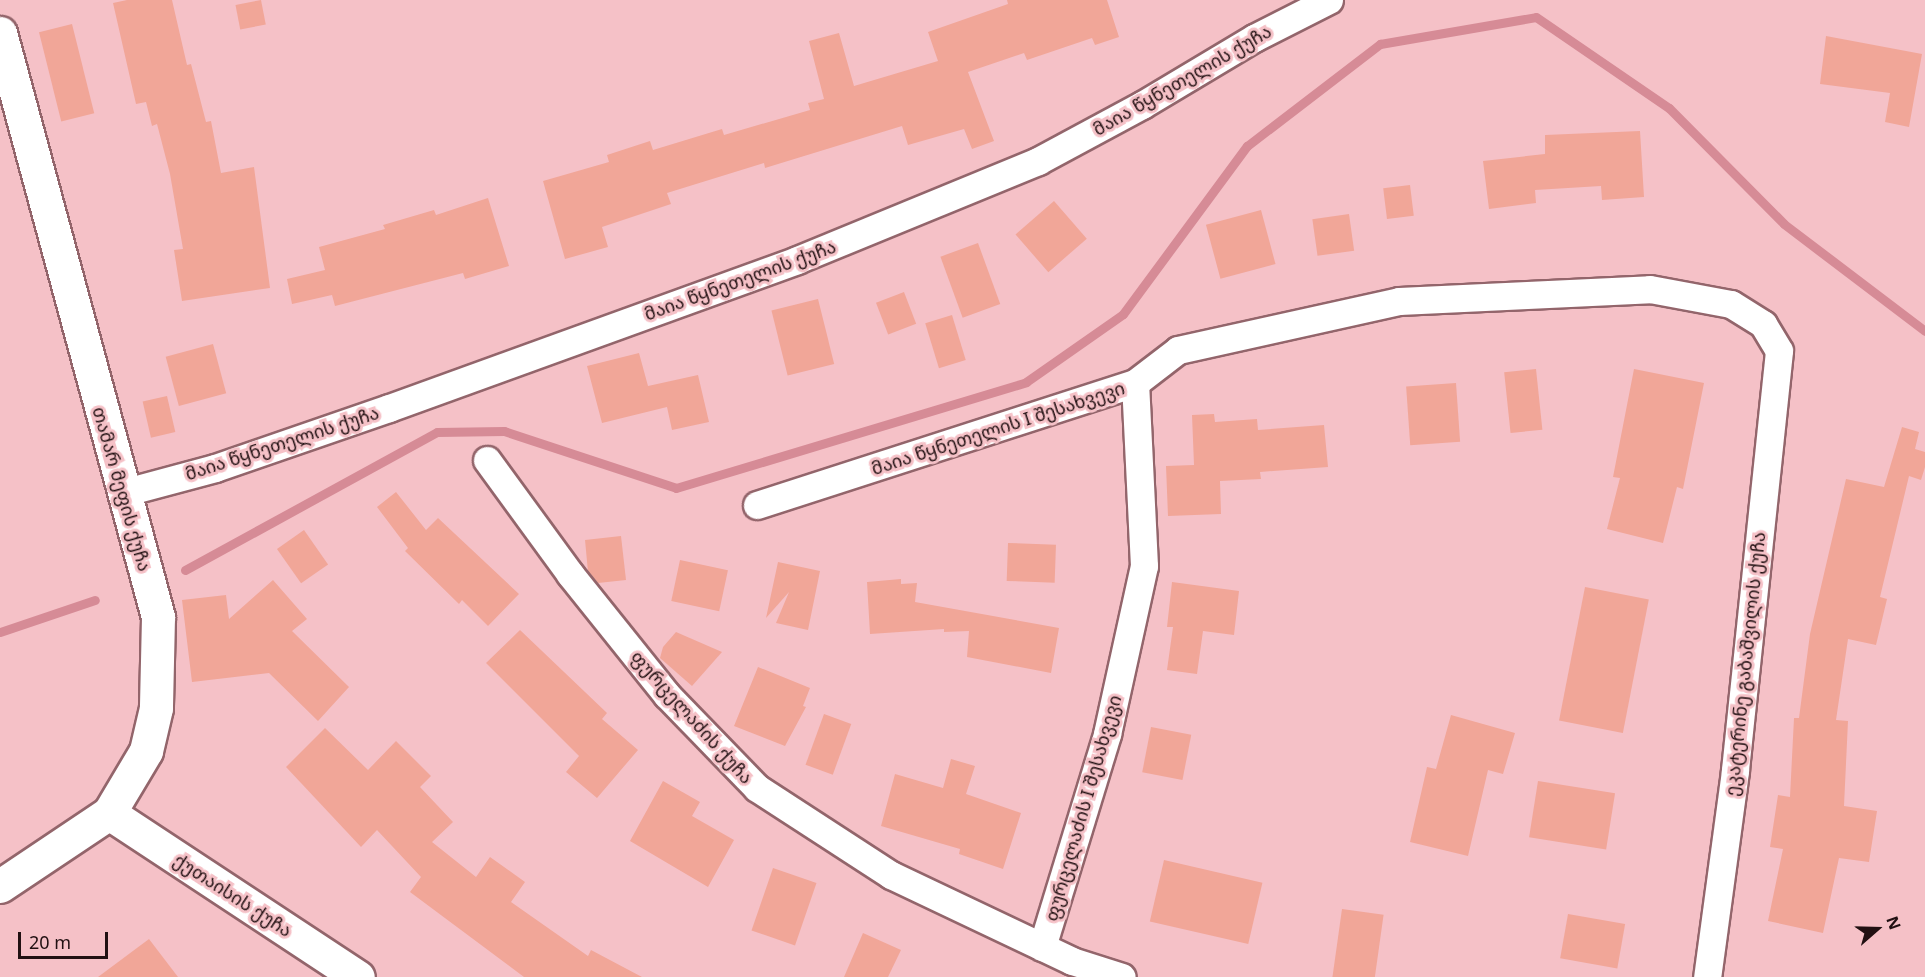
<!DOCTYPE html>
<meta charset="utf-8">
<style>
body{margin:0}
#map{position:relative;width:1925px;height:977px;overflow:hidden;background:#f5c1c7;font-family:"Noto Sans","Noto Sans Georgian",sans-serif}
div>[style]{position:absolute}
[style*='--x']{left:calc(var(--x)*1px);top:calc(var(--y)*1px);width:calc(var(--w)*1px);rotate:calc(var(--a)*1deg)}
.stream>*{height:9px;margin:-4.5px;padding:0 4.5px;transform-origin:4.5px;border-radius:4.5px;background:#d68b96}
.building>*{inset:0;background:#f1a698;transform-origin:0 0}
.roads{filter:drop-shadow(2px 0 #93656b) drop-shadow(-2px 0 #93656b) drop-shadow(0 2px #93656b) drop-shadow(0 -2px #93656b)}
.minor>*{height:27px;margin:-13.5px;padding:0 13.5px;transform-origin:13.5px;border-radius:13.5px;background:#fff}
.tertiary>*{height:33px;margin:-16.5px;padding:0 16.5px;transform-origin:16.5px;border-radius:16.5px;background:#fff}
span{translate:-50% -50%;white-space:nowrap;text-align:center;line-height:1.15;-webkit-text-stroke:6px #f5c1c7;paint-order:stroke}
.street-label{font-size:18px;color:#211012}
.north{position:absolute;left:1847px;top:899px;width:60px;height:60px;-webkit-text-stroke:4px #f5c1c7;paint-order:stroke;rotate:70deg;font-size:16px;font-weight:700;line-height:24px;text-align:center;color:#211012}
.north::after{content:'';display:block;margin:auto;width:21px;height:27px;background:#211012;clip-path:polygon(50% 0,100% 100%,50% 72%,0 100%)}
.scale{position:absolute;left:18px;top:932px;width:90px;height:27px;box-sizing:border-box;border:3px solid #211012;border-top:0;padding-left:8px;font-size:18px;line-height:21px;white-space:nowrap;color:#211012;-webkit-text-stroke:4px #f5c1c7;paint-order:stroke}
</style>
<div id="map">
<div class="stream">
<i style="--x:185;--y:570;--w:287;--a:-28.7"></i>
<i style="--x:437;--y:432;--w:67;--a:-0.9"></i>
<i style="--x:504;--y:431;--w:181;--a:18.3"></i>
<i style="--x:676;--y:488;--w:366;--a:-16.8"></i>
<i style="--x:1026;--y:382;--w:118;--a:-35"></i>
<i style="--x:1123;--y:314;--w:209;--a:-53.6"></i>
<i style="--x:1247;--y:146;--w:168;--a:-37.5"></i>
<i style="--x:1380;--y:44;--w:158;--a:-9.8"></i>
<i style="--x:1536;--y:17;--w:161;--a:34.4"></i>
<i style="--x:1669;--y:108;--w:163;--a:45.2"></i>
<i style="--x:1784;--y:224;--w:177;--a:37.2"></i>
<i style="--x:0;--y:632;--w:100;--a:-18.6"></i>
</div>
<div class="building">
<i style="clip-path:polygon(127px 0,172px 0,187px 65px,191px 64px,206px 122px,211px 121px,221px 173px,254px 167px,270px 288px,182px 301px,174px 250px,183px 249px,170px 174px,157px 124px,152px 126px,146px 102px,136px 104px,113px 3px)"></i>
<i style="left:261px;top:0;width:25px;height:26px;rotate:79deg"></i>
<i style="clip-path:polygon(1007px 0,1107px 0,1119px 37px,1095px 45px,1092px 38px,1027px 60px,1024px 53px,968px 72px,994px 141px,972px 149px,964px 129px,908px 145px,902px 126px,765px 168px,764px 163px,667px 193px,671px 204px,602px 227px,608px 247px,565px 259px,543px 181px,609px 162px,607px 155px,650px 141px,653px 150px,722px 129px,724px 135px,810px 110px,808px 103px,824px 99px,809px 41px,839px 33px,854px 86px,938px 61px,928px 32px,1008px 4px)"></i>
<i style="left:72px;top:24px;width:92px;height:34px;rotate:76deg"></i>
<i style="clip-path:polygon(1826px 36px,1922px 54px,1909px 127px,1885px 122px,1890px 93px,1820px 84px)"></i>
<i style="clip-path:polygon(1640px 131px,1644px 197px,1602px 200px,1601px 186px,1535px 190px,1536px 203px,1489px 209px,1483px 161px,1545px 154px,1545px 135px)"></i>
<i style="left:1410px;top:185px;width:31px;height:27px;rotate:83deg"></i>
<i style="clip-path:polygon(488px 198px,509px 266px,465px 279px,463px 273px,335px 306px,332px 295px,292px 304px,287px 279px,325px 270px,319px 247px,385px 229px,383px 225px,434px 210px,436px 215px)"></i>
<i style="left:1054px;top:201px;width:50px;height:51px;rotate:49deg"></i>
<i style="left:1261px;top:210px;width:56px;height:57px;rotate:75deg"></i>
<i style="left:1349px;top:214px;width:37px;height:37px;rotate:82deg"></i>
<i style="left:978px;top:243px;width:65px;height:40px;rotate:70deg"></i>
<i style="left:904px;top:292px;width:34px;height:30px;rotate:69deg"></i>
<i style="left:818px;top:299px;width:67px;height:48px;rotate:76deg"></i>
<i style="left:952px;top:315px;width:47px;height:28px;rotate:73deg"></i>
<i style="left:213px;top:344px;width:51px;height:49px;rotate:75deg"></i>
<i style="clip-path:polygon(639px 353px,648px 386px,698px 375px,709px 422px,672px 430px,667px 407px,602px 423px,587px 366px)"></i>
<i style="left:1536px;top:369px;width:61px;height:32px;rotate:84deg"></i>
<i style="clip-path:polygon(1634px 369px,1704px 383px,1683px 489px,1677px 487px,1663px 543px,1607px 529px,1620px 478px,1613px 477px)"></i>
<i style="left:1456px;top:383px;width:59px;height:50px;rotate:86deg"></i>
<i style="left:167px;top:396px;width:37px;height:25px;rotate:77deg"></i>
<i style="clip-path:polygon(1214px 414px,1215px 422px,1257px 419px,1258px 430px,1324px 425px,1328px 467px,1260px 472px,1261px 479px,1220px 481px,1221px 514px,1168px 516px,1166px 466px,1194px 465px,1192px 415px)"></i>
<i style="clip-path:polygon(1902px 427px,1919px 432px,1915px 449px,1925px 452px,1925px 467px,1921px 480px,1909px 476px,1880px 597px,1887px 599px,1876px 645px,1848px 639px,1836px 720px,1848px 721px,1844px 806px,1877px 811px,1869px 862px,1839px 858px,1823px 933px,1768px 921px,1783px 849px,1770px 847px,1778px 795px,1790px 797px,1794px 718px,1799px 718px,1810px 634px,1846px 479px,1884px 487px)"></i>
<i style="clip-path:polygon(396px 492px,426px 530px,438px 518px,519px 594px,488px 626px,462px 600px,459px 604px,405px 551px,408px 548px,377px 507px)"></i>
<i style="left:304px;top:530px;width:42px;height:33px;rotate:55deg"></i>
<i style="clip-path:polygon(621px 536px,626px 580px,598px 583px,588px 572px,585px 540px)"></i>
<i style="left:1008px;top:543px;width:48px;height:38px;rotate:2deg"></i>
<i style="left:680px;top:560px;width:49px;height:42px;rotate:12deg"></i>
<i style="clip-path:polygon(778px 562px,820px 571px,808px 630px,776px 623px,789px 592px,766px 618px)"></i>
<i style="clip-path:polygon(901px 579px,901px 584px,917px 583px,915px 602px,1059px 628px,1051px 673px,967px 657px,969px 631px,944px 632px,944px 629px,870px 634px,867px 582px)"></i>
<i style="clip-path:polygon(273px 580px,307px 619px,292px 631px,349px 687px,318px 721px,269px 673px,192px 682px,182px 600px,226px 595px,229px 619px)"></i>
<i style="clip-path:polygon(1172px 582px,1239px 591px,1234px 635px,1203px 631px,1197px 674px,1167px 670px,1173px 627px,1167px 627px)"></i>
<i style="left:1585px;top:587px;width:65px;height:136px;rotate:11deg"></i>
<i style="clip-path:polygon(520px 630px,607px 713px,602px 719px,638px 750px,597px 798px,566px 772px,579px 756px,486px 663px)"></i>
<i style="clip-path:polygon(676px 632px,722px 652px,692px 686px,660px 658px,663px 647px)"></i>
<i style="clip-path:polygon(758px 667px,810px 688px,803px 706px,806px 707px,785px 746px,734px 726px)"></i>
<i style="left:824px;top:714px;width:29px;height:54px;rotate:20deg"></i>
<i style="clip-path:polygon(1451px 715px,1515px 733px,1503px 774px,1488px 770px,1468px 856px,1410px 842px,1427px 767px,1436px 769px)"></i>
<i style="left:1151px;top:727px;width:41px;height:46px;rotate:11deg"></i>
<i style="clip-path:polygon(325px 728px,368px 770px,396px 741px,431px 776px,420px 787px,453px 822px,432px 842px,476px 877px,490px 857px,525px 882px,511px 902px,588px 956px,591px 950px,642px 977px,524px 977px,410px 892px,421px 877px,377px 830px,361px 847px,286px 767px)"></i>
<i style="clip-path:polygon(951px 759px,975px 766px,966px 794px,1021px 813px,1003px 869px,959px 854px,960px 849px,881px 826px,895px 774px,943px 788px)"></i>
<i style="clip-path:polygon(663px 781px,700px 802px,692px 816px,734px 840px,708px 887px,630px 841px)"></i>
<i style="left:1538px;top:781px;width:78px;height:57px;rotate:9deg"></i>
<i style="left:1164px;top:860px;width:101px;height:63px;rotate:13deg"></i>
<i style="left:773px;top:868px;width:46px;height:66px;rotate:19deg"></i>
<i style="left:1342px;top:909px;width:42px;height:69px;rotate:8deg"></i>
<i style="left:1568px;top:914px;width:58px;height:45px;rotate:10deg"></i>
<i style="clip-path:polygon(863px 933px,901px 950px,888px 977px,844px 977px)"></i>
<i style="clip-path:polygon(149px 939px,178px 977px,98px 977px)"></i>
</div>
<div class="roads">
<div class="minor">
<i style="--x:487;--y:460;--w:141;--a:53.9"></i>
<i style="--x:570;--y:574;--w:155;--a:51.3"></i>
<i style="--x:667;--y:695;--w:129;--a:45.9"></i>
<i style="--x:757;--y:788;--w:160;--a:33"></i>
<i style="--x:891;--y:875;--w:200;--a:25.4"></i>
<i style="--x:1072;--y:961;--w:52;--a:17.7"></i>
<i style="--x:122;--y:493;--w:96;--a:-15"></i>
<i style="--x:215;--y:468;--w:184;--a:-19"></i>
<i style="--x:389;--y:408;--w:434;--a:-19.9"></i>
<i style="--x:797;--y:260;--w:261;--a:-22.3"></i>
<i style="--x:1038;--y:161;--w:118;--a:-28.3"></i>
<i style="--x:1142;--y:105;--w:131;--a:-30.9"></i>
<i style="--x:1254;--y:38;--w:84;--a:-26.9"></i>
<i style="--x:757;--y:505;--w:397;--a:-17.9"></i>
<i style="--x:1135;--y:383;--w:54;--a:-37.5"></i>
<i style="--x:1178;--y:350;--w:226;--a:-12.5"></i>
<i style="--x:1399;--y:301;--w:251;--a:-2.7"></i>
<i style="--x:1650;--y:289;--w:82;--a:10.5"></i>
<i style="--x:1731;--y:304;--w:38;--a:32"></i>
<i style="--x:1763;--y:324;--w:31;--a:59"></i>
<i style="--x:1779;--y:351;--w:422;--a:96"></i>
<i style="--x:1735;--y:771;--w:208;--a:97.7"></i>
<i style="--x:1042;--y:947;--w:223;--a:-73"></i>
<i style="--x:1107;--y:734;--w:172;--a:-77.6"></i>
<i style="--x:1144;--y:566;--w:183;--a:-92.8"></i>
</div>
<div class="tertiary">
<i style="--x:0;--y:33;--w:605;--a:74.86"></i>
<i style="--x:158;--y:617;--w:91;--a:91.3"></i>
<i style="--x:156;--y:708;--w:44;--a:103.1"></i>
<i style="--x:146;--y:751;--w:72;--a:120.8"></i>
<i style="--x:109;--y:813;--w:131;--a:146.2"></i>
<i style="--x:109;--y:813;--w:298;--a:33.4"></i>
</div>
</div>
<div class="street-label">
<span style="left:1182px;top:80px;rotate:-30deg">მაია წყნეთელის ქუჩა</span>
<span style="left:740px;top:280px;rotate:-20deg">მაია წყნეთელის ქუჩა</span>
<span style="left:998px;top:428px;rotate:-18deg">მაია წყნეთელის I შესახვევი</span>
<span style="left:282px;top:443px;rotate:-18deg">მაია წყნეთელის ქუჩა</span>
<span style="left:122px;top:489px;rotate:74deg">თამარ მეფის ქუჩა</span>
<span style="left:1745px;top:664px;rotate:-84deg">ეკატერინე გაბაშვილის ქუჩა</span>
<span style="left:692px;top:717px;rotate:48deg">ფურცელაძის ქუჩა</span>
<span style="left:1083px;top:808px;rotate:-74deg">ფურცელაძის I შესახვევი</span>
<span style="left:233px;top:895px;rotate:33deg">ქუთაისის ქუჩა</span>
</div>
<div class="north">N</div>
<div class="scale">20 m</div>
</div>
